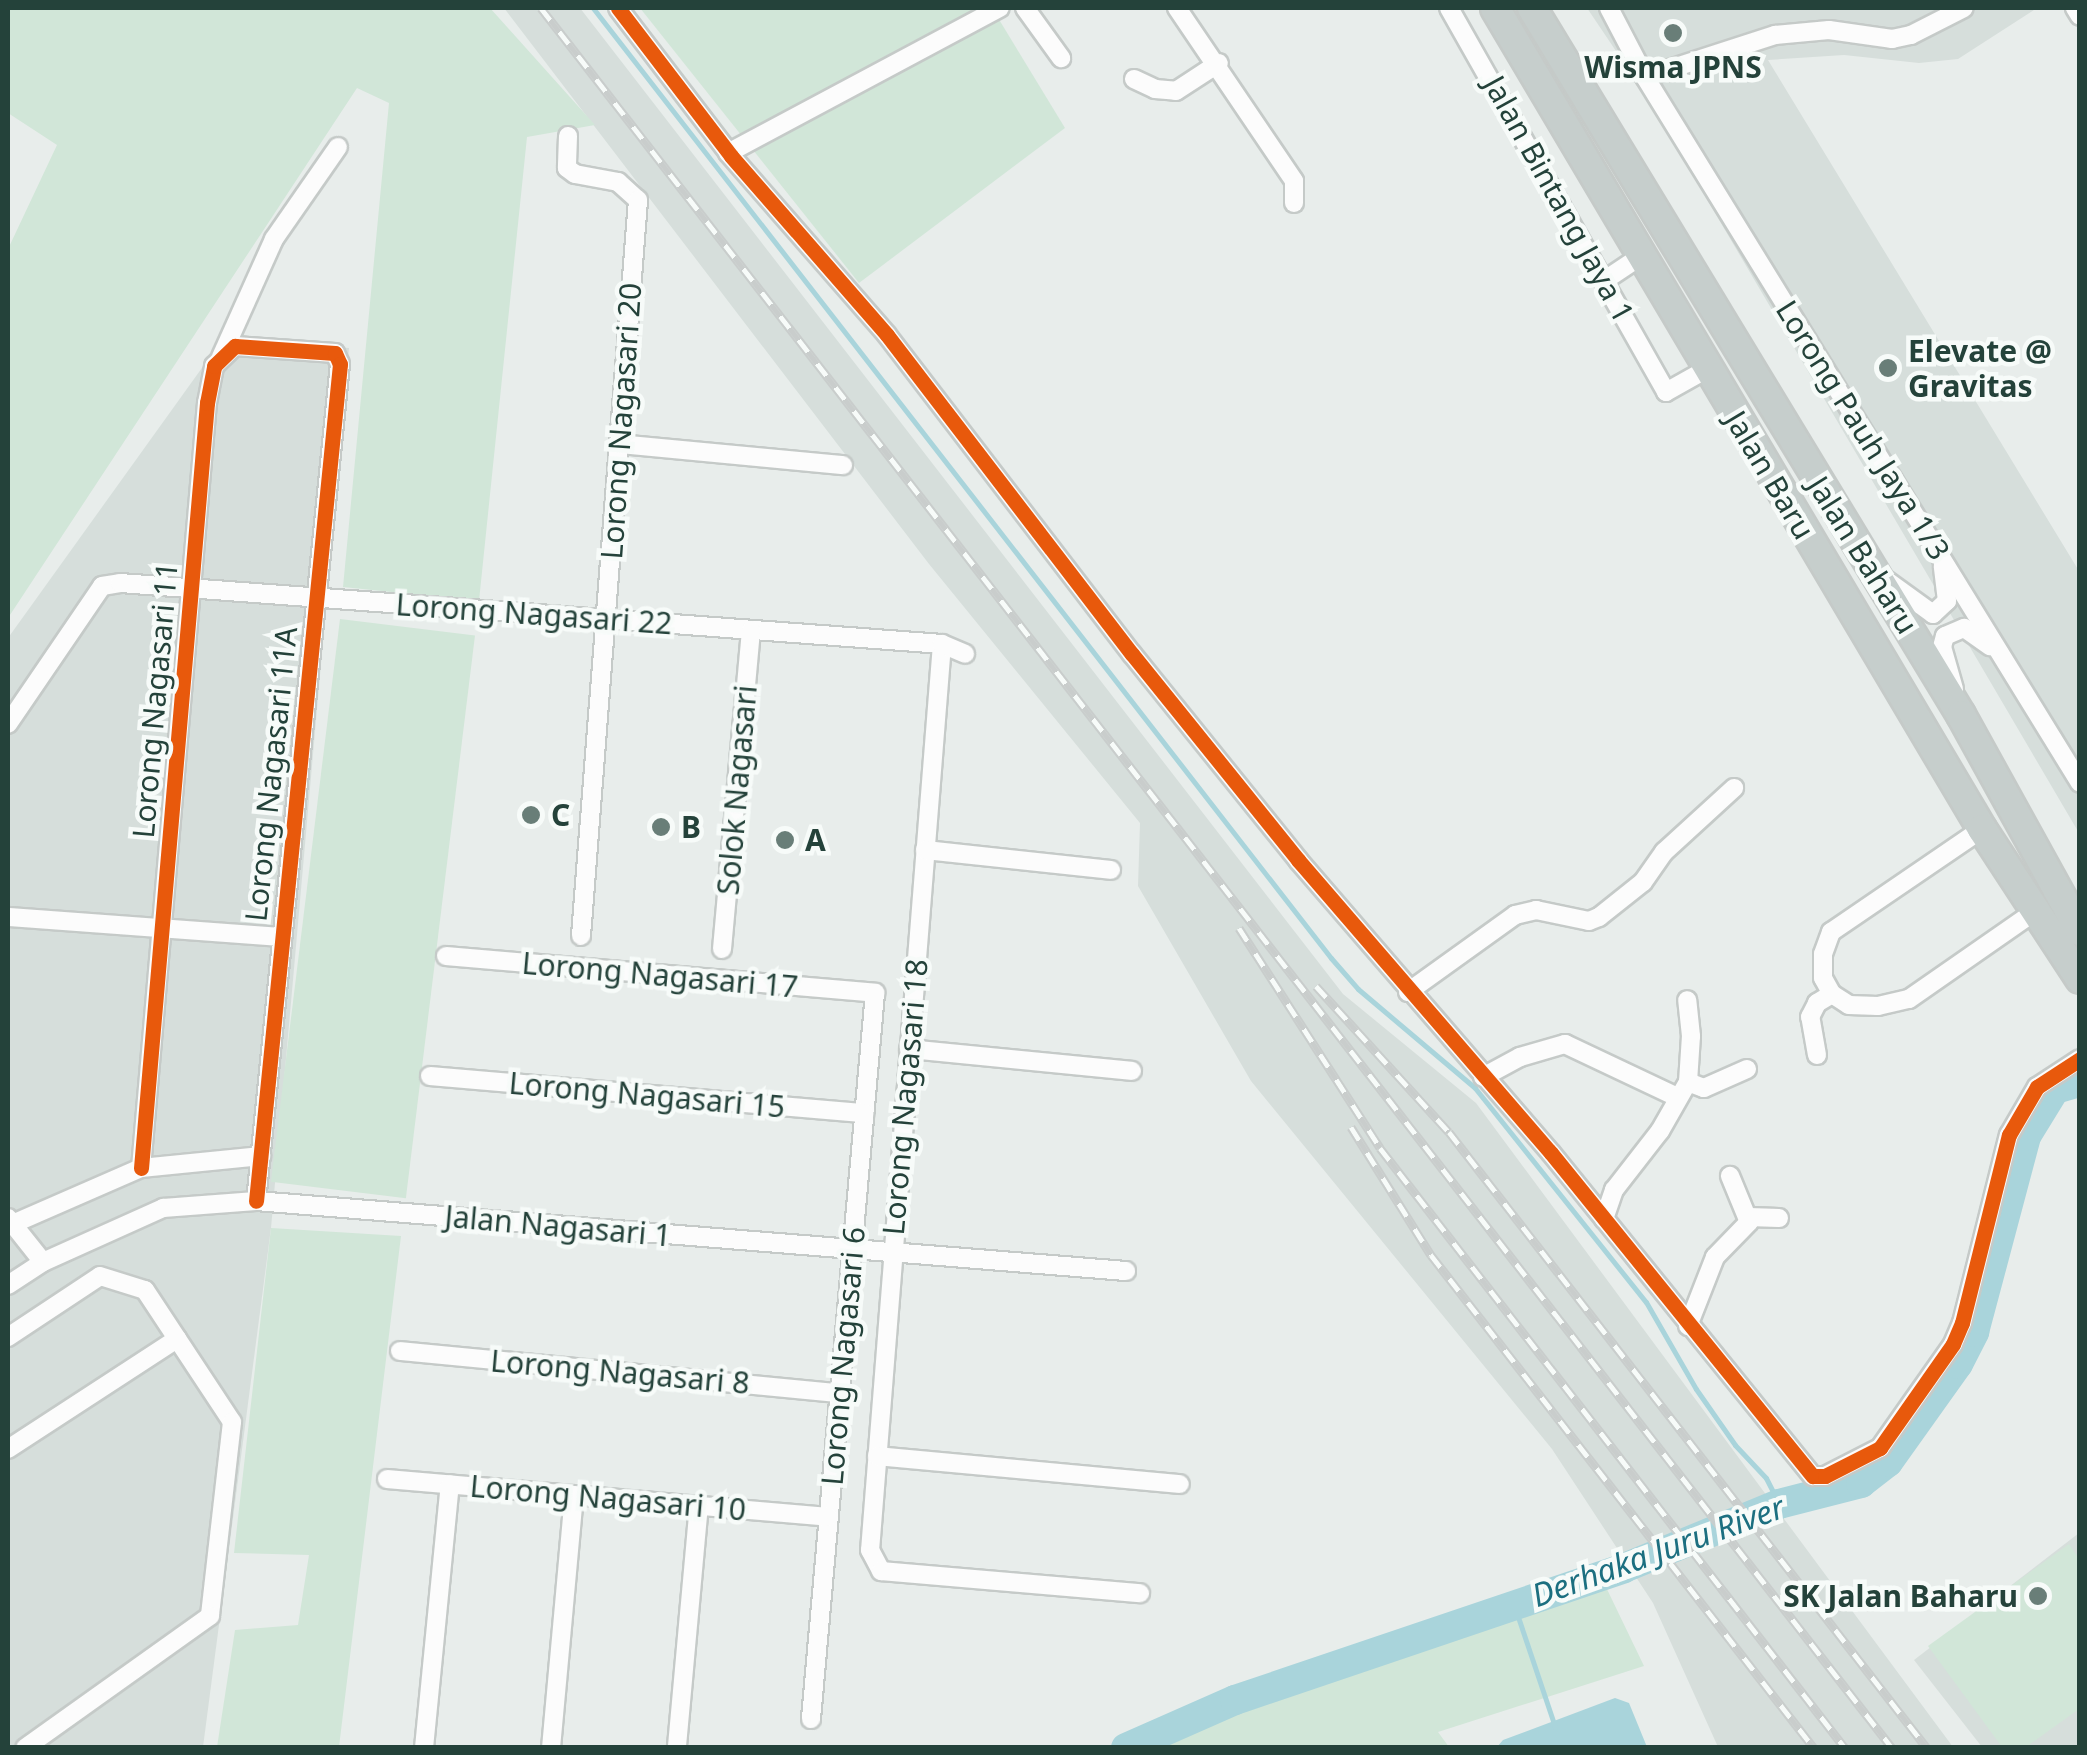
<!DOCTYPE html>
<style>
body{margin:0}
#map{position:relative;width:2087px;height:1755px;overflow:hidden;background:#e8edeb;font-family:"Noto Sans",sans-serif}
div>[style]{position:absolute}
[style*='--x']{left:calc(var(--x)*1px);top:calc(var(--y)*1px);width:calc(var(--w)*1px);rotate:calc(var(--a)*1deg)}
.built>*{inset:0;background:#d6dedb}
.green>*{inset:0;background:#d1e6d8;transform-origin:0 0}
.water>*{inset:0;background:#a9d4db}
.stream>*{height:5px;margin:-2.5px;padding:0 2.5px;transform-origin:2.5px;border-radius:2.5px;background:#a9d4db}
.river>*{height:30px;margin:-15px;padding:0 15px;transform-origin:15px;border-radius:15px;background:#a9d4db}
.roads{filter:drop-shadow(2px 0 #c5cac8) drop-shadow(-2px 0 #c5cac8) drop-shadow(0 2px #c5cac8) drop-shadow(0 -2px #c5cac8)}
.minor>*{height:18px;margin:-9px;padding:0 9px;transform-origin:9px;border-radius:9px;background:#fcfcfc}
.trunk>*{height:28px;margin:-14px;padding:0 14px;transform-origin:14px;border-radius:14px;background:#c6cecc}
.rail>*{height:9px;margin-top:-4.5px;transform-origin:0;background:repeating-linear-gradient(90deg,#f7fbf9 0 15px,#c9cdcc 0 30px);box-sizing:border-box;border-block:2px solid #c9cdcc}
.cycleway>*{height:15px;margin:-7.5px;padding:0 7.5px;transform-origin:7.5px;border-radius:7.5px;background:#e8590c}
.dots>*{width:28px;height:28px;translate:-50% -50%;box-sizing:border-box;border:5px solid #f7fbf9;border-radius:50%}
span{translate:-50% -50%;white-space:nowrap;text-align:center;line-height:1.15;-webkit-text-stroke:9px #f7fbf9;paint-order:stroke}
.poi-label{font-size:30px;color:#24423a;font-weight:700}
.left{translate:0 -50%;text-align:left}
.right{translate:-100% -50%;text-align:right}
.street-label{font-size:30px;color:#24423a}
.water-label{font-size:32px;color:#1c6f80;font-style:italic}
.frame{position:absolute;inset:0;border:10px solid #24423a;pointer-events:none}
</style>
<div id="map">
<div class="built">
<i style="clip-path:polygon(504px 8px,580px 8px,1343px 994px,1476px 1103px,1953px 1747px,1718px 1747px,1653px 1603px,1552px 1449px,1251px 1081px,1138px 886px,1140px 823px,929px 564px)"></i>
<i style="clip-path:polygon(1587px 8px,2037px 8px,1958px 59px,1919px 63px,1844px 55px,1768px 60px,2079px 571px,2079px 833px,1647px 97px)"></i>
<i style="clip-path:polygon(222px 340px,349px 348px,271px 1228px,203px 1747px,8px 1748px,8px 638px)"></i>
<i style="clip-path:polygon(2079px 1533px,2079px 1747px,1982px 1747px,1914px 1660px)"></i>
</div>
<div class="green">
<i style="clip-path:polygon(8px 8px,490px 8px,595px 125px,527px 137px,479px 601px,343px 587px,389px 103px,357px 88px,8px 618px,8px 249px,57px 145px,8px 113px)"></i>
<i style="clip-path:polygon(640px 8px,992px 8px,1065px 128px,859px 283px)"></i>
<i style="left:340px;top:619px;width:136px;height:567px;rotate:7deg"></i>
<i style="clip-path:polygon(271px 1228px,401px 1236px,339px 1747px,217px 1747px,235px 1630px,298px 1625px,309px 1555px,234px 1553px)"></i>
<i style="clip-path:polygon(2069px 1544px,2079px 1559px,2079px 1709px,2026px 1747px,2002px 1747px,1928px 1646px)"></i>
<i style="clip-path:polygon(1604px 1583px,1644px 1666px,1438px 1732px,1449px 1747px,1137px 1747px,1235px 1706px)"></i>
</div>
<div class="water">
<i style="clip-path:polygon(1615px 1698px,1629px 1703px,1647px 1747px,1497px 1747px,1503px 1740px)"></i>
</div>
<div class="stream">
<i style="--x:593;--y:8;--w:1203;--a:52.16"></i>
<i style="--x:1331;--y:958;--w:41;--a:48.9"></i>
<i style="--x:1358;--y:989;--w:153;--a:40.2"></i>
<i style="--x:1475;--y:1088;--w:274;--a:51.4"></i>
<i style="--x:1646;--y:1302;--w:100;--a:60.1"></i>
<i style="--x:1696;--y:1389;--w:68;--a:55.1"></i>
<i style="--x:1735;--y:1445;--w:45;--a:46.8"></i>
<i style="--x:1766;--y:1478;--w:29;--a:63"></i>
<i style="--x:1514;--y:1605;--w:129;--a:71.4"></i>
</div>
<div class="river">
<i style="--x:1126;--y:1748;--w:119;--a:-23.8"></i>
<i style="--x:1235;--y:1700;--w:411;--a:-18.7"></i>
<i style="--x:1624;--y:1568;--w:168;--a:-22.4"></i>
<i style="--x:1779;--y:1504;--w:85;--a:-14.4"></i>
<i style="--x:1861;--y:1483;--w:34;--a:-38"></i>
<i style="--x:1888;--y:1462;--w:120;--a:-54.5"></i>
<i style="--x:1958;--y:1364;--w:36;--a:-63"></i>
<i style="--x:1974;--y:1332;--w:203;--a:-75.1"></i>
<i style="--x:2026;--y:1136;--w:55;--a:-58.3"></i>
<i style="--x:2055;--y:1089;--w:26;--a:-16"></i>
</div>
<div class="roads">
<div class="minor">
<i style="--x:618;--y:8;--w:186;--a:52.6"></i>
<i style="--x:731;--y:156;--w:237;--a:48.9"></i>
<i style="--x:887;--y:335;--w:402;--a:52.5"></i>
<i style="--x:1132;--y:654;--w:265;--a:51.1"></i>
<i style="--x:1298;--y:860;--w:387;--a:49.2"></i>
<i style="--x:1551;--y:1153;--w:416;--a:51"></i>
<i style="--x:1813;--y:1476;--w:12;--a:0"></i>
<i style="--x:1825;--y:1476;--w:62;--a:-27"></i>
<i style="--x:1880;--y:1448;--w:127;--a:-54.9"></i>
<i style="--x:1953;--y:1344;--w:23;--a:-67"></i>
<i style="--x:1962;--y:1323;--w:194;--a:-76"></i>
<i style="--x:2009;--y:1135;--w:56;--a:-59.7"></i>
<i style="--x:2037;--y:1087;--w:51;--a:-33.1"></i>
<i style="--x:1025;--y:8;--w:62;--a:54.2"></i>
<i style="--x:1177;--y:8;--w:209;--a:55.9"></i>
<i style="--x:1294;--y:181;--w:22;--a:90"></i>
<i style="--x:1449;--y:8;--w:441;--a:60.5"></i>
<i style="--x:1666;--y:392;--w:47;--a:-29.3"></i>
<i style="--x:1609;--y:8;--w:78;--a:62.4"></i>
<i style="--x:1645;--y:77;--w:829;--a:58.36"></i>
<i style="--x:2075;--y:8;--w:9;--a:58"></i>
<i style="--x:1645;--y:77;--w:137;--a:-17.9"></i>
<i style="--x:1775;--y:35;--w:54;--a:-5.3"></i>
<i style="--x:1829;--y:30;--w:64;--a:8.1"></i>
<i style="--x:1892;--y:39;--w:19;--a:-12"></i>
<i style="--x:1911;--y:35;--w:59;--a:-27"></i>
<i style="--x:1134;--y:79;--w:23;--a:25"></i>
<i style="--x:1155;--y:89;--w:21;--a:5"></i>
<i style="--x:1176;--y:91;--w:51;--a:-33.1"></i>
<i style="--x:568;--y:136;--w:32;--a:92"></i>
<i style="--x:567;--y:168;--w:10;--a:37"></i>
<i style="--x:575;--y:174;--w:44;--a:10.5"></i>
<i style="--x:618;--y:182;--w:27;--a:42"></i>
<i style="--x:638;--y:200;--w:738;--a:94.43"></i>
<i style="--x:728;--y:153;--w:308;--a:-28.1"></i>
<i style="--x:1605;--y:280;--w:43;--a:-33.7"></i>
<i style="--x:221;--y:357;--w:129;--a:-65.8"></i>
<i style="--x:274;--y:239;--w:112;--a:-55.2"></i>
<i style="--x:619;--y:444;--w:225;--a:5.4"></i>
<i style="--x:1886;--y:580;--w:58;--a:35.9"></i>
<i style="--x:1933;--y:614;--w:19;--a:-43"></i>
<i style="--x:1947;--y:601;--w:35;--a:-97"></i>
<i style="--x:942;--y:644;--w:909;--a:94.54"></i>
<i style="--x:870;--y:1550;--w:24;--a:62"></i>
<i style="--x:881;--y:1571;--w:260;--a:4.9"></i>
<i style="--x:1954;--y:689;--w:44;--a:-105.9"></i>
<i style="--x:1942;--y:647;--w:11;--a:-75"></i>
<i style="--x:1945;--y:636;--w:21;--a:-23"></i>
<i style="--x:1964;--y:628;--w:32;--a:35"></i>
<i style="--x:8;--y:724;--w:167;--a:-55.7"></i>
<i style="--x:102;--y:586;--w:18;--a:-9"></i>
<i style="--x:120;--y:583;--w:824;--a:4.24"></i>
<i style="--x:942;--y:644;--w:25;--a:23"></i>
<i style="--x:1982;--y:829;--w:183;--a:145.7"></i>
<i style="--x:1831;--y:932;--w:23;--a:110"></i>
<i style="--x:1823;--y:954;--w:24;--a:90"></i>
<i style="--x:1823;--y:978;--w:18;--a:61"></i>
<i style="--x:1832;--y:994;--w:20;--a:33"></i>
<i style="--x:1849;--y:1005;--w:29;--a:2"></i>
<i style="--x:1878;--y:1006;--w:32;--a:-13"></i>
<i style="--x:1909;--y:999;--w:156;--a:-34.8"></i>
<i style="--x:925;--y:850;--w:187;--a:6.1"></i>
<i style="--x:8;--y:917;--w:275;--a:4.2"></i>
<i style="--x:722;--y:949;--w:320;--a:-84.8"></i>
<i style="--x:446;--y:956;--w:431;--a:4.9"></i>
<i style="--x:875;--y:993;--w:729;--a:95.04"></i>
<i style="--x:1408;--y:992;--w:132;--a:-35.7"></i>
<i style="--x:1515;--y:915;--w:22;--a:-13"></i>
<i style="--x:1536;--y:910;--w:54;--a:11.7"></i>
<i style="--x:1589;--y:921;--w:11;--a:-22"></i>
<i style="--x:1599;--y:917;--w:56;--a:-38.5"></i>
<i style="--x:1643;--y:882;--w:37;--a:-55"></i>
<i style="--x:1664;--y:852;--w:95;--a:-42.4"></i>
<i style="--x:909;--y:1049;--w:224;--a:5.6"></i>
<i style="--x:1817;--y:1055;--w:39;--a:-100"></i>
<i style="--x:1810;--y:1017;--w:16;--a:-63"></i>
<i style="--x:1817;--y:1003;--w:17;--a:-31"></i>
<i style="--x:430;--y:1076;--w:436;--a:4.9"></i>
<i style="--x:1483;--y:1077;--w:42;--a:-28.4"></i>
<i style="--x:1520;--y:1057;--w:47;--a:-16.1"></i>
<i style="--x:1565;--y:1044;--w:124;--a:25.3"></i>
<i style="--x:1688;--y:1082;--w:17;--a:21"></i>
<i style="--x:1704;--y:1088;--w:47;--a:-23.8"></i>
<i style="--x:141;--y:1168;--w:768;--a:-85.07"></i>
<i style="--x:207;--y:403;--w:38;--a:-79"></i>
<i style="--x:214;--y:366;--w:29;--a:-44"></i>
<i style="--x:235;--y:346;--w:100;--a:4"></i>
<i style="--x:335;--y:353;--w:12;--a:66"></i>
<i style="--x:340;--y:364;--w:841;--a:95.73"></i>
<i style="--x:1749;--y:1217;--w:30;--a:2"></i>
<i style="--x:8;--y:1218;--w:56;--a:51.5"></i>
<i style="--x:1604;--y:1219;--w:31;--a:-71"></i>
<i style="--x:1614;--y:1190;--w:75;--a:-52.1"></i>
<i style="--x:1660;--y:1131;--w:56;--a:-60.3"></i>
<i style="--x:1688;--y:1082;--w:46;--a:-86.3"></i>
<i style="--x:1691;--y:1036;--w:36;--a:-96"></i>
<i style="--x:8;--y:1226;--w:145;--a:-23.6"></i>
<i style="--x:141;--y:1168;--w:121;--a:-5.7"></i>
<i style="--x:8;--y:1285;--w:42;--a:-33.3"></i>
<i style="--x:43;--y:1262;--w:132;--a:-24.2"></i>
<i style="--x:163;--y:1208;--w:93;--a:-4.3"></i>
<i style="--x:256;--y:1201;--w:873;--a:4.6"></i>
<i style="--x:1688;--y:1326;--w:74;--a:-68.6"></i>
<i style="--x:1715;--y:1257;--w:49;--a:-45.8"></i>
<i style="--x:1749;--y:1222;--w:50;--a:-112.4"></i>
<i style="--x:8;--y:1337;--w:110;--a:-33.5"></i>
<i style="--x:100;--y:1276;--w:47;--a:17.3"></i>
<i style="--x:145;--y:1290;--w:158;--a:56.6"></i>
<i style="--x:232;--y:1422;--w:195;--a:96.5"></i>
<i style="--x:210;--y:1616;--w:227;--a:144.5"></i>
<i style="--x:400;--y:1351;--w:441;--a:5.5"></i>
<i style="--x:8;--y:1449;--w:202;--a:-33.1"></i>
<i style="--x:877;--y:1456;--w:304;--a:5.3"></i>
<i style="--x:387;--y:1479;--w:443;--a:4.9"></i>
<i style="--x:677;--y:1746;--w:241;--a:-84.8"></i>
<i style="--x:424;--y:1748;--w:265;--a:-84.4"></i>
<i style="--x:551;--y:1748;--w:254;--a:-84.8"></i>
</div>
<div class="trunk">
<i style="--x:1495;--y:8;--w:955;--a:59.32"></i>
<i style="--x:1982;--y:829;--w:179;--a:56.8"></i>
<i style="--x:1532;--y:8;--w:827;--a:58.75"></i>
<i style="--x:1961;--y:715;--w:247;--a:61.1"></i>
</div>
</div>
<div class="rail">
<i style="--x:541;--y:8;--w:2203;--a:52.17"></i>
<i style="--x:1239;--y:928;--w:261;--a:57.3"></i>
<i style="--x:1380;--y:1148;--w:759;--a:52.22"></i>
<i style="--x:1316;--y:986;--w:197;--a:47.7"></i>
<i style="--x:1449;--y:1132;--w:780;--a:52.19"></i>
<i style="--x:1351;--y:1127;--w:151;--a:58"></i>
<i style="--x:1431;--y:1255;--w:624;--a:52.16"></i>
</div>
<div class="cycleway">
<i style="--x:618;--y:8;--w:186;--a:52.6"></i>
<i style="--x:731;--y:156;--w:237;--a:48.9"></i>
<i style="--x:887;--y:335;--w:402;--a:52.5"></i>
<i style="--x:1132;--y:654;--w:265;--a:51.1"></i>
<i style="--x:1298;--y:860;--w:387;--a:49.2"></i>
<i style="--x:1551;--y:1153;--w:416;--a:51"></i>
<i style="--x:1813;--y:1476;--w:12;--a:0"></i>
<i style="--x:1825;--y:1476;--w:62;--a:-27"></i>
<i style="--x:1880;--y:1448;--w:127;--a:-54.9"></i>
<i style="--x:1953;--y:1344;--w:23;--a:-67"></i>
<i style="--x:1962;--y:1323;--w:194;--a:-76"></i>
<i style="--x:2009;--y:1135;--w:56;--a:-59.7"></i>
<i style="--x:2037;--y:1087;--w:51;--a:-33.1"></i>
<i style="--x:141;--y:1168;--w:768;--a:-85.07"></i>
<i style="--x:207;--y:403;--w:38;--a:-79"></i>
<i style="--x:214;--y:366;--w:29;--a:-44"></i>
<i style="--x:235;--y:346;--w:100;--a:4"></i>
<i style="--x:335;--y:353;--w:12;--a:66"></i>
<i style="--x:340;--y:364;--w:841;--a:95.73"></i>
</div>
<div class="dots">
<i style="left:1673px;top:33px;background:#697e78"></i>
<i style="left:1888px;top:368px;background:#697e78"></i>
<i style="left:531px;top:815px;background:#697e78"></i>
<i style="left:661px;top:827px;background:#697e78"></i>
<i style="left:785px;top:840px;background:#697e78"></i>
<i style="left:2038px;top:1596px;background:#697e78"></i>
</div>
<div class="poi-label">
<span style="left:1673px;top:67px">Wisma JPNS</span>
<span class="left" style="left:1908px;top:368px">Elevate @<br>Gravitas</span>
<span class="left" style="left:551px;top:815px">C</span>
<span class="left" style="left:681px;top:827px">B</span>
<span class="left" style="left:805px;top:840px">A</span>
<span class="right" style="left:2018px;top:1596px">SK Jalan Baharu</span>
</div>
<div class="street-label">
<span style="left:1559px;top:199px;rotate:61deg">Jalan Bintang Jaya 1</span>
<span style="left:621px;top:421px;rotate:-86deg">Lorong Nagasari 20</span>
<span style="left:1863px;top:430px;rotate:58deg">Lorong Pauh Jaya 1/3</span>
<span style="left:1770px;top:475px;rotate:59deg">Jalan Baru</span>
<span style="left:1863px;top:555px;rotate:58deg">Jalan Baharu</span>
<span style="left:534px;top:614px;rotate:4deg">Lorong Nagasari 22</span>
<span style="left:155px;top:700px;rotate:-85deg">Lorong Nagasari 11</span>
<span style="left:271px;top:774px;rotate:-84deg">Lorong Nagasari 11A</span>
<span style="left:737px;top:790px;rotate:-85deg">Solok Nagasari</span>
<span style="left:660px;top:975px;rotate:5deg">Lorong Nagasari 17</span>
<span style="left:647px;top:1095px;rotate:5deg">Lorong Nagasari 15</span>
<span style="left:905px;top:1097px;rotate:-85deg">Lorong Nagasari 18</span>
<span style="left:558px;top:1226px;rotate:5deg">Jalan Nagasari 1</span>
<span style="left:843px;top:1356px;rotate:-85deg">Lorong Nagasari 6</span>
<span style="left:620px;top:1372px;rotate:5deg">Lorong Nagasari 8</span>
<span style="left:608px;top:1498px;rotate:5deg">Lorong Nagasari 10</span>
</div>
<div class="water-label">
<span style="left:1658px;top:1551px;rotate:-20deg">Derhaka Juru River</span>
</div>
<div class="frame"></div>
</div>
